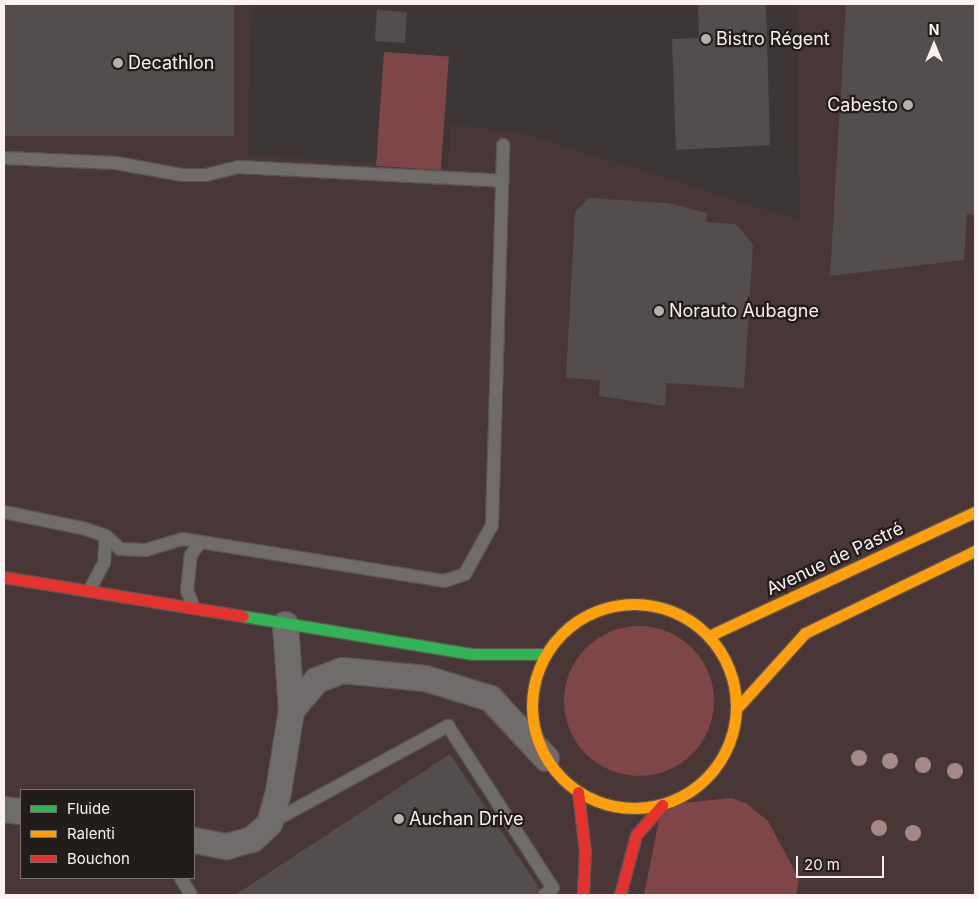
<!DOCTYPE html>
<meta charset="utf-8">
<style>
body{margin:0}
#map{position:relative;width:979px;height:899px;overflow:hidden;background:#3c3636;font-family:Inter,sans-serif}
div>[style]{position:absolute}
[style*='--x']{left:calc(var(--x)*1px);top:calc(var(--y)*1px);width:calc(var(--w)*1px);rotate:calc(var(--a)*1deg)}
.built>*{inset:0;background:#493636}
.green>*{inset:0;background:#7e4646;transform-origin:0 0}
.round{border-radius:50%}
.building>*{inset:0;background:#534d4d;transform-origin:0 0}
.roads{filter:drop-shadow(1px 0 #5b5554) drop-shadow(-1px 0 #5b5554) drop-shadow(0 1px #5b5554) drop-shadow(0 -1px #5b5554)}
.lane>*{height:12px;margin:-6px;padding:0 6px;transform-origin:6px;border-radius:6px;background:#716c6c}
.street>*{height:25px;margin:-12.5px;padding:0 12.5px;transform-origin:12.5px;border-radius:12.5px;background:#716c6c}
.fast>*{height:11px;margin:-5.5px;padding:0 5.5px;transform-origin:5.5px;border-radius:5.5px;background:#30b455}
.slow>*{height:11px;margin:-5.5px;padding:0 5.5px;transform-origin:5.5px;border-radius:5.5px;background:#ff9f0a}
.slow>.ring{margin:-5.5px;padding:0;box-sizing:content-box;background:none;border:11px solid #ff9f0a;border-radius:50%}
.jam>*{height:11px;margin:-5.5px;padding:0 5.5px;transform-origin:5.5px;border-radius:5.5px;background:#e5322d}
.trees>*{width:16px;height:16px;margin:-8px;border-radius:50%;background:#a58887}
.dots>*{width:14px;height:14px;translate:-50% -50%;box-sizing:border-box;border:2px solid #221c1b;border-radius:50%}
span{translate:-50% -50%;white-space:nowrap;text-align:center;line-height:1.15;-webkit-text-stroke:4.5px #221c1b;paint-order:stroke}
.poi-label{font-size:18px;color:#faf1f0}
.left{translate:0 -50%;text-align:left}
.right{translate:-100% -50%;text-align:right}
.street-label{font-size:18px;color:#faf1f0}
.frame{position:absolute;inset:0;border:5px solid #faf1f0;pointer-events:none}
.legend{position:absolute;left:20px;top:789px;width:175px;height:90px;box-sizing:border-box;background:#221c1b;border:1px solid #787170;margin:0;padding:6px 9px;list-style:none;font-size:15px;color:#faf1f0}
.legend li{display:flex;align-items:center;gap:10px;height:25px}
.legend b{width:25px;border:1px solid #787170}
.north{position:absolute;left:909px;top:20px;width:50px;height:50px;-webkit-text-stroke:4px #221c1b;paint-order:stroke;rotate:0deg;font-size:14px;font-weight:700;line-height:20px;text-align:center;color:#faf1f0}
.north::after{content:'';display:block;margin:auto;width:18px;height:22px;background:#faf1f0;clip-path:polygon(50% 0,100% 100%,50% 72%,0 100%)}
.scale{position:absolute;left:796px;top:856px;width:88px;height:22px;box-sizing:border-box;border:2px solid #faf1f0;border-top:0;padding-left:6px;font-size:15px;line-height:18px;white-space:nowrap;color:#faf1f0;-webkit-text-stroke:4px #221c1b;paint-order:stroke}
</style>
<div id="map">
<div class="built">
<i style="clip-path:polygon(evenodd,4px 4px,252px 4px,247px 155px,448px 167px,450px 124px,526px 134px,799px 220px,797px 4px,975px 4px,975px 895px,4px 895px,4px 4px,21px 790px,194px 790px,194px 878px,21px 878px,21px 790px)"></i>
</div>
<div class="green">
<i style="left:384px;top:52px;width:65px;height:114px;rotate:4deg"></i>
<i class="round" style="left:564px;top:626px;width:150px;height:150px"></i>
<i style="clip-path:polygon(731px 798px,746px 803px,768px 821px,799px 879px,796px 895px,644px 895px,662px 805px)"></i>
</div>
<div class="building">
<i style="left:4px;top:4px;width:230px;height:132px"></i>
<i style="clip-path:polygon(698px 4px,766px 4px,770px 145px,676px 150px,672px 39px,699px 38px)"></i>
<i style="clip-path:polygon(846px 4px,975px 4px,975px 215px,967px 214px,964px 260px,830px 276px)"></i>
<i style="left:377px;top:10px;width:30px;height:31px;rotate:4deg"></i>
<i style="clip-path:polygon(589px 198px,668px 203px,707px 213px,706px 222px,736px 224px,753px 245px,744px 388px,666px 383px,665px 406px,599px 396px,600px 380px,566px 378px,575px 212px)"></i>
<i style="clip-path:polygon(450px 754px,539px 888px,536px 895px,235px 895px)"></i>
</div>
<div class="roads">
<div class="lane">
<i style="--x:4;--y:158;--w:112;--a:2.6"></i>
<i style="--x:116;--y:163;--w:68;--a:10.2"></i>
<i style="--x:183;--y:175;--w:23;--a:0"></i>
<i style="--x:206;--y:175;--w:34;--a:-14"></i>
<i style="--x:239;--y:167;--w:264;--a:3"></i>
<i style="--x:4;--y:512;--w:80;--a:11.6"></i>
<i style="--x:82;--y:528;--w:25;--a:18"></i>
<i style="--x:106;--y:536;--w:19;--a:43"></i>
<i style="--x:120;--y:549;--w:26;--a:2"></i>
<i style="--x:146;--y:550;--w:38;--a:-17"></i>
<i style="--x:182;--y:539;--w:265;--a:9.1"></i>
<i style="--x:444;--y:581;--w:22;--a:-18"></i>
<i style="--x:465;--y:574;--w:56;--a:-61.1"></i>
<i style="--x:492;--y:525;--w:380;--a:-88.3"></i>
<i style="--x:89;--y:591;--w:32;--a:-62"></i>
<i style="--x:104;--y:563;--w:27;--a:-86"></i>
<i style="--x:194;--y:608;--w:18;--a:-112"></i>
<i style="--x:187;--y:591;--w:36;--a:-84"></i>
<i style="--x:191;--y:555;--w:16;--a:-55"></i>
<i style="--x:270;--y:823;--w:203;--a:-28.6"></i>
<i style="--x:448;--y:726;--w:193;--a:57.1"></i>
<i style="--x:553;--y:888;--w:11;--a:142"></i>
<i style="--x:181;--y:878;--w:20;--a:60"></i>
</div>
<div class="street">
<i style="--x:285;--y:624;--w:86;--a:86"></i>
<i style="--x:4;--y:809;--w:17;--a:7"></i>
<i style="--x:194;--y:840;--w:33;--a:11"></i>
<i style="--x:226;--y:846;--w:27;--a:-15"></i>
<i style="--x:252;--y:839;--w:23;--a:-43"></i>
<i style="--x:269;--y:823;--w:33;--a:-74"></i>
<i style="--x:278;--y:791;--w:82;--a:-80.9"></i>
<i style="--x:291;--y:710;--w:39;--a:-50"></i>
<i style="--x:316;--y:680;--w:28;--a:-21"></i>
<i style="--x:342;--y:670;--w:83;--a:5.5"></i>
<i style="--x:425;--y:678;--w:68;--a:17.1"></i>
<i style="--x:490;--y:698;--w:82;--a:47"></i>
</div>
<div class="fast">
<i style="--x:243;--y:616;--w:233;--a:9.4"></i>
<i style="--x:473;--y:654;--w:73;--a:0"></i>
</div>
<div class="slow">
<i class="ring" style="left:532px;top:604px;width:193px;height:193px"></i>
<i style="--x:709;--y:636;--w:293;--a:-25"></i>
<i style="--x:737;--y:708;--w:101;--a:-47.8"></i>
<i style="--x:805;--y:633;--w:189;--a:-25.8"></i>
</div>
<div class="jam">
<i style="--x:4;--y:577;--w:242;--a:9.3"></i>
<i style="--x:578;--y:792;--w:60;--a:83.3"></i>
<i style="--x:585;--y:852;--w:43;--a:92.7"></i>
<i style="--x:620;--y:895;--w:62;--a:-75.1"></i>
<i style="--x:636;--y:835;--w:40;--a:-49"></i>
</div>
</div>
<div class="trees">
<i style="left:859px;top:758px"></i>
<i style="left:890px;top:761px"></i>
<i style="left:923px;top:765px"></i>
<i style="left:955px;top:771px"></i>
<i style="left:879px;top:828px"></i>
<i style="left:913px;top:833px"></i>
</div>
<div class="dots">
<i style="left:706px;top:39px;background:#b8b0af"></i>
<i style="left:118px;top:63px;background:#b8b0af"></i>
<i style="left:908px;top:105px;background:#b8b0af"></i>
<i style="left:659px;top:311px;background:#b8b0af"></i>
<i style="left:399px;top:819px;background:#b8b0af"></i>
</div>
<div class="poi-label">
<span class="left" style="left:716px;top:39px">Bistro Régent</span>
<span class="left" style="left:128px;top:63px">Decathlon</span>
<span class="right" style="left:898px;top:105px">Cabesto</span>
<span class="left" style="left:669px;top:311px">Norauto Aubagne</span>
<span class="left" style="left:409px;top:819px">Auchan Drive</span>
</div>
<div class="street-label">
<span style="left:835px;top:559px;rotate:-25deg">Avenue de Pastré</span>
</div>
<div class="frame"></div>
<ul class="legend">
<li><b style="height:6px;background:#30b455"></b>Fluide</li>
<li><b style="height:6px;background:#ff9f0a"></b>Ralenti</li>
<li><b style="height:6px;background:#e5322d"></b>Bouchon</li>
</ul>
<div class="north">N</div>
<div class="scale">20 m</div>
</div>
